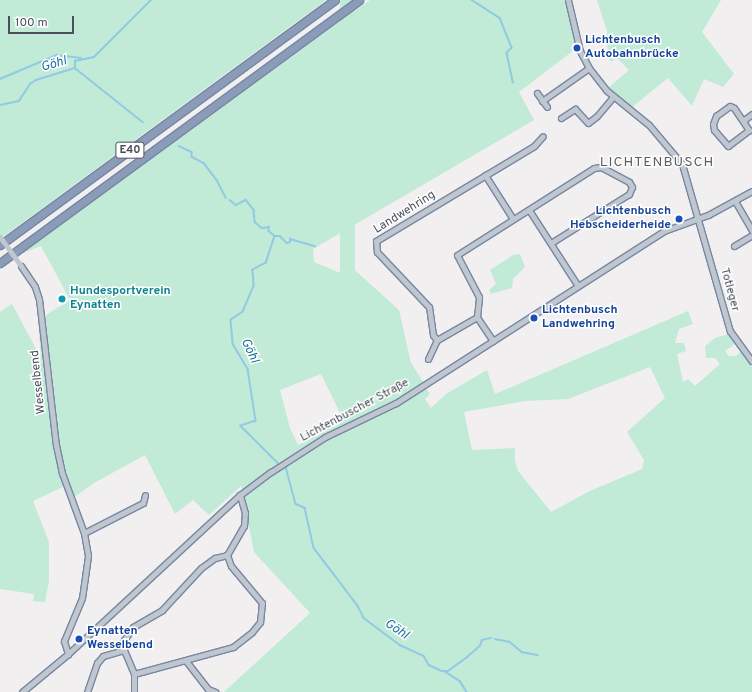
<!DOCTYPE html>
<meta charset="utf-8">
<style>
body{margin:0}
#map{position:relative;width:752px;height:692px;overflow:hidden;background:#f1efef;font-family:Overpass,sans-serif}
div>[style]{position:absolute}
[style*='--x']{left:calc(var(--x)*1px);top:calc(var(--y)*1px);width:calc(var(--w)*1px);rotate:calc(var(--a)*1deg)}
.green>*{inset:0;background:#c1ebd6;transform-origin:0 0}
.stream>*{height:1.5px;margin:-0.75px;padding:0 0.75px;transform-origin:0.75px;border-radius:0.75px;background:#92c9e4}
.roads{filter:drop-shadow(1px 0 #7687a5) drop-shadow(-1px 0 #7687a5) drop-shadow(0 1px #7687a5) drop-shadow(0 -1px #7687a5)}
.minor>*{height:5px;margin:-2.5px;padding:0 2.5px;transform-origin:2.5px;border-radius:2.5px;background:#c1c7cf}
.highway>*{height:7px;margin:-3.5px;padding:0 3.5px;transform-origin:3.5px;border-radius:3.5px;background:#8b9cb9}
.minor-bridge>*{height:5px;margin:-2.5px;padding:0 2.5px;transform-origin:2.5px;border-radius:2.5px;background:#c1c7cf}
.dots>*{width:11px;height:11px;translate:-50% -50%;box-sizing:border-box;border:2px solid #fff;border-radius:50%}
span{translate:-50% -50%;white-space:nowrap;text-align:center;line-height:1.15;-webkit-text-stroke:3px #fff;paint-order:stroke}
.shield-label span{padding:1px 3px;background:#fff;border:1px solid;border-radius:3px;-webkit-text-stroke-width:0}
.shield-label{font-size:11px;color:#49505b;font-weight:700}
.transit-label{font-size:12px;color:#164399;font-weight:700}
.left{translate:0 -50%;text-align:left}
.right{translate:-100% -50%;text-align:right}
.street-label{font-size:12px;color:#49505b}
.culture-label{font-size:12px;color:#0d838f;font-weight:700}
.water-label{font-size:13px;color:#19719d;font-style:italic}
.quarter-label{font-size:14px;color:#5c5e63;letter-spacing:1px}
.scale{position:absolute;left:8px;top:16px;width:66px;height:18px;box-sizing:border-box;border:2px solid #49505b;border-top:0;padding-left:5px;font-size:12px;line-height:14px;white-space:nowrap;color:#49505b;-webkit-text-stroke:3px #fff;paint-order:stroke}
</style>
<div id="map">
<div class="green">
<i style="clip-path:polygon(0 0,326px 0,0 239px)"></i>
<i style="left:340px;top:0;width:15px;height:421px"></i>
<i style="clip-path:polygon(evenodd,370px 0,566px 0,578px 47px,519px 92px,534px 120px,313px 249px,314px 262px,343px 274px,356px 271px,399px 310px,411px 363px,424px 383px,415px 388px,419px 393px,426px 388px,430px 394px,425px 399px,431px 408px,446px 394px,487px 370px,495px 394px,688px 311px,693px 324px,679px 329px,675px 343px,684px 343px,686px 351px,677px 354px,683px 382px,688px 379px,695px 386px,720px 364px,715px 358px,706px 358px,705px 346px,715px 338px,729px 334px,735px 344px,725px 351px,729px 356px,736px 356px,741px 351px,752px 364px,752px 692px,224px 692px,310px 613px,254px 552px,241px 486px,209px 515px,193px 500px,175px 514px,145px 455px,94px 483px,70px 500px,65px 486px,33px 501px,49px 542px,49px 581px,45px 602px,33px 601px,34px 594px,0 589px,0 312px,12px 304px,41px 358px,38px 320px,70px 300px,41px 246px,18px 255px,370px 0,650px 367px,665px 398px,627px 432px,644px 460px,642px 469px,590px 491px,551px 512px,518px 471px,515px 461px,515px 448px,472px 450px,464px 412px,525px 401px,568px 399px,650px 367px,370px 0,321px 374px,344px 421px,298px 445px,290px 428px,280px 390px,321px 374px)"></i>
<i style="clip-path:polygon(597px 0,721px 0,702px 32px,734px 74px,723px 87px,704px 79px,692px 106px,668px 78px,631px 108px,607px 89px,629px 70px,617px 58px,611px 62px,608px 58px,607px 31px)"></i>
<i style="clip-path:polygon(520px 254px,525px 267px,513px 279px,512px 288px,491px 294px,489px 290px,496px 284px,490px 270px,513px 255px)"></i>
</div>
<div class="stream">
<i style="--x:472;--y:0;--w:33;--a:33"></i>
<i style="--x:500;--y:18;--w:32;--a:68"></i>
<i style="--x:512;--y:48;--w:7;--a:135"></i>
<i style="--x:507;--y:53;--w:30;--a:78"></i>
<i style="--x:75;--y:68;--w:7;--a:-90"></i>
<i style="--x:75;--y:61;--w:19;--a:-12"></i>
<i style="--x:94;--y:57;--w:81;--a:-45"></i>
<i style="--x:75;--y:68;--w:87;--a:38.5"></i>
<i style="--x:0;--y:79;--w:62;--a:-22.8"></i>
<i style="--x:57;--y:55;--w:24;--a:7"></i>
<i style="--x:0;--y:105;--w:19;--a:-12"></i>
<i style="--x:19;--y:101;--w:20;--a:-57"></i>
<i style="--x:30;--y:84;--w:7;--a:-34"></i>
<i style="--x:36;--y:80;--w:41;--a:-17.1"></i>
<i style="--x:179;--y:146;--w:14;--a:25"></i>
<i style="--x:192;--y:152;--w:5;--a:90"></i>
<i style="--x:192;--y:157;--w:13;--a:27"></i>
<i style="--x:204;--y:163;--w:21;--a:53"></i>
<i style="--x:217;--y:180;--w:20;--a:63"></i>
<i style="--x:230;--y:200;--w:8;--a:40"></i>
<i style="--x:236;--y:205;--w:11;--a:-27"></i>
<i style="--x:246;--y:200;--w:13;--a:51"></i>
<i style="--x:254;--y:210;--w:12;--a:85"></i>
<i style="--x:255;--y:222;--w:9;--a:41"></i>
<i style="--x:262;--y:228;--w:7;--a:-8"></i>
<i style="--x:269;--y:227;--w:4;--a:90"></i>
<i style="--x:269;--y:231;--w:8;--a:40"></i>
<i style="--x:275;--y:236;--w:28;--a:108"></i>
<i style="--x:266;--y:263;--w:15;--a:152"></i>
<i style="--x:253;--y:270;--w:16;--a:86"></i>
<i style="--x:254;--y:286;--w:28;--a:113"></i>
<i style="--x:243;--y:312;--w:14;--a:146"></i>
<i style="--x:231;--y:320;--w:24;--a:85"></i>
<i style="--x:233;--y:344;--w:29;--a:59"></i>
<i style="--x:248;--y:369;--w:53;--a:81.3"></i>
<i style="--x:256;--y:421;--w:16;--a:162"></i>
<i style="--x:241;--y:426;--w:52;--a:45"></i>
<i style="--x:276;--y:236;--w:4;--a:0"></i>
<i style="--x:280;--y:236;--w:10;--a:45"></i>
<i style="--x:287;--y:243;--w:3;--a:-18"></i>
<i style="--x:290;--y:242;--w:3;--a:-90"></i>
<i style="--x:290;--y:239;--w:26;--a:16"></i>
<i style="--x:286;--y:467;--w:38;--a:75"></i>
<i style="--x:296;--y:504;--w:10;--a:24"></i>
<i style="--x:305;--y:508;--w:41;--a:77.3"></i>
<i style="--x:314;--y:548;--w:73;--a:52.8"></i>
<i style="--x:358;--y:606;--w:13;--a:63"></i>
<i style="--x:364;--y:618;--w:45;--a:36.9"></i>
<i style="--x:400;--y:645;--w:26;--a:25"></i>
<i style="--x:424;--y:656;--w:10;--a:61"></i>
<i style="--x:429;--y:665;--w:14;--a:25"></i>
<i style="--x:442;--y:671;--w:6;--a:0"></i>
<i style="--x:448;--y:671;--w:22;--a:-36"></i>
<i style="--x:466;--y:658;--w:18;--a:-41"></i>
<i style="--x:480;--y:646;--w:6;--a:-72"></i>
<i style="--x:482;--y:640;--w:9;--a:-13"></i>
<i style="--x:495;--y:639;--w:15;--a:11"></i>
<i style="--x:510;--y:642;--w:16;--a:40"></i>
<i style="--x:522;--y:652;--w:16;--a:11"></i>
<i style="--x:444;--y:671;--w:19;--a:32"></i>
<i style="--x:460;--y:681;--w:13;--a:58"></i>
</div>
<div class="roads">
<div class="minor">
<i style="--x:568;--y:0;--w:52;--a:76.8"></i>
<i style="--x:580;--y:51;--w:19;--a:62"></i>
<i style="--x:589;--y:68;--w:28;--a:52"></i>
<i style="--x:606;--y:90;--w:55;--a:39.1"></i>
<i style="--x:649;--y:125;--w:51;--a:49.8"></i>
<i style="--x:682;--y:164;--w:174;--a:74"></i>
<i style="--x:730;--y:331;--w:37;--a:54"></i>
<i style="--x:537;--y:93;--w:17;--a:54"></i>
<i style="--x:542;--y:101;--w:57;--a:-35.1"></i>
<i style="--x:730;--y:106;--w:4;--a:27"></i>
<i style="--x:734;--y:108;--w:27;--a:56"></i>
<i style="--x:749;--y:130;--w:26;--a:143"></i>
<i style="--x:728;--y:146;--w:21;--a:-131"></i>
<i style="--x:714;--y:130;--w:6;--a:-99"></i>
<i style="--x:713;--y:124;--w:9;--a:-69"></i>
<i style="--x:716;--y:116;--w:17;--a:-36"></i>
<i style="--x:561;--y:118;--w:17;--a:-33"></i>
<i style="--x:575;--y:109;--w:19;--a:47"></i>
<i style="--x:588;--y:123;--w:11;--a:-38"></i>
<i style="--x:597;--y:116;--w:25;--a:-50"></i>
<i style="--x:744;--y:120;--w:10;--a:-37"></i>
<i style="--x:485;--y:175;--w:52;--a:57.5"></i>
<i style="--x:735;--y:201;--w:34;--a:60"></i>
<i style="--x:529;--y:210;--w:90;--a:57.2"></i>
<i style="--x:734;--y:246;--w:21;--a:-31"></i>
<i style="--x:21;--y:266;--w:25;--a:56"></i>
<i style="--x:35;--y:287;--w:13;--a:72"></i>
<i style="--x:39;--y:299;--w:147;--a:83.4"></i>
<i style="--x:56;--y:445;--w:29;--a:78"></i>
<i style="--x:62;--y:473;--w:64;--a:69.9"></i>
<i style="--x:84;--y:533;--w:23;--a:80"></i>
<i style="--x:88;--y:556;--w:42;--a:98.1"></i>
<i style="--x:82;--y:598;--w:47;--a:112.7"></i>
<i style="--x:64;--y:641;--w:14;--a:73"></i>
<i style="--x:437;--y:340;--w:6;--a:-129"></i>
<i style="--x:433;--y:335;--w:28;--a:-98"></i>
<i style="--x:429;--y:307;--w:76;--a:-133.4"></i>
<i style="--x:377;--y:252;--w:11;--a:-95"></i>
<i style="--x:376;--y:241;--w:184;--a:-31"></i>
<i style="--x:534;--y:146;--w:13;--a:-48"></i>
<i style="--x:493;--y:341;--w:29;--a:-124"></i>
<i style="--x:477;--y:317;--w:20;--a:-84"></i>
<i style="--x:479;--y:297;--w:47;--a:-117.6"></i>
<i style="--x:457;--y:255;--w:162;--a:-32.4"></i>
<i style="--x:594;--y:168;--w:7;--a:-8"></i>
<i style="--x:601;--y:167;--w:32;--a:28"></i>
<i style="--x:629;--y:182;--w:6;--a:59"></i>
<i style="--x:632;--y:187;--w:8;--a:113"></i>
<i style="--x:629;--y:194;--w:92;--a:147.9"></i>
<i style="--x:428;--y:359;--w:21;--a:-65"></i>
<i style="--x:437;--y:340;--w:46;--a:-29.9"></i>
<i style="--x:84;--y:533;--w:66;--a:-27"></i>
<i style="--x:143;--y:503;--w:8;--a:-76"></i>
<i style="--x:124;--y:650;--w:26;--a:67"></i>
<i style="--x:186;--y:661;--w:36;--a:52"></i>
<i style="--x:208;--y:689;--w:8;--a:23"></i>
<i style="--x:22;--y:692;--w:60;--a:-39.6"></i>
<i style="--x:68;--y:654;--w:234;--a:-42.8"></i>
<i style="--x:240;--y:495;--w:39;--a:-37"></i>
<i style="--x:271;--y:472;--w:64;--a:-32.9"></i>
<i style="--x:325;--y:437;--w:79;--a:-25.6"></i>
<i style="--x:396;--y:403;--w:318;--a:-32.7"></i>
<i style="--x:664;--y:231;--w:47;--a:-20"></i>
<i style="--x:708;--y:215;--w:50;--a:-28.6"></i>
<i style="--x:87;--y:692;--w:31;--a:-71"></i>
<i style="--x:97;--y:663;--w:9;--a:-49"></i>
<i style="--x:103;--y:656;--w:22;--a:-16"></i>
<i style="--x:124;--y:650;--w:10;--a:-90"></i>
<i style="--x:124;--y:640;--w:16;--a:-55"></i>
<i style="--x:133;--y:627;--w:34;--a:-30"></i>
<i style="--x:162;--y:610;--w:57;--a:-47.1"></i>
<i style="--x:201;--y:568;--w:17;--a:-36"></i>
<i style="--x:215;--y:558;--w:12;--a:-14"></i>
<i style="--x:227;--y:555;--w:34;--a:-60"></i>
<i style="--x:244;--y:526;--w:13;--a:-86"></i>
<i style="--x:245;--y:513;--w:19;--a:-106"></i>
<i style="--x:134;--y:692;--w:18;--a:-90"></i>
<i style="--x:134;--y:674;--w:103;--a:-15.3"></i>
<i style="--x:233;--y:647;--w:24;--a:-38"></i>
<i style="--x:252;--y:632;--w:13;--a:-51"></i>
<i style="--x:260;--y:622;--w:19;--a:-84"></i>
<i style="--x:262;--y:603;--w:48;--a:-130"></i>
<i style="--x:231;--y:566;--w:12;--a:-110"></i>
</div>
<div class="highway">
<i style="--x:0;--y:245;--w:415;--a:-36.2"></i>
<i style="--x:0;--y:263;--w:445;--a:-36.2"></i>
</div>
</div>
<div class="minor-bridge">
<i style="--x:0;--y:237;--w:36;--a:54"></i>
</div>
<div class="dots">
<i style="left:577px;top:48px;background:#1a4fb4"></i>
<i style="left:679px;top:219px;background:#1a4fb4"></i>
<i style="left:62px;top:299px;background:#0f9aa8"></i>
<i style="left:534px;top:318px;background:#1a4fb4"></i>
<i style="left:79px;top:639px;background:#1a4fb4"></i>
</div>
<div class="shield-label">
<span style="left:130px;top:150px">E40</span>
</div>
<div class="transit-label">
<span class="left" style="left:585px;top:48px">Lichtenbusch<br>Autobahnbrücke</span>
<span class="right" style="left:671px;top:219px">Lichtenbusch<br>Hebscheiderheide</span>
<span class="left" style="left:542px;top:318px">Lichtenbusch<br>Landwehring</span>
<span class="left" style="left:87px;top:639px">Eynatten<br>Wesselbend</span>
</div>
<div class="street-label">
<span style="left:405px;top:213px;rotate:-32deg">Landwehring</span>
<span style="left:729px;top:290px;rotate:75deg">Totleger</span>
<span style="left:39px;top:382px;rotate:-96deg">Wesselbend</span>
<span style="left:355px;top:411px;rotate:-28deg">Lichtenbuscher Straße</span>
</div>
<div class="culture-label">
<span class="left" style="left:70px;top:299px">Hundesportverein<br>Eynatten</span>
</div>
<div class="water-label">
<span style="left:54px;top:65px;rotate:-16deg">Göhl</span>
<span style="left:249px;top:351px;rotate:65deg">Göhl</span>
<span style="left:396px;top:630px;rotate:34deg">Göhl</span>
</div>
<div class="quarter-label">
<span style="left:657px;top:163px">LICHTENBUSCH</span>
</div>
<div class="scale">100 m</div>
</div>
